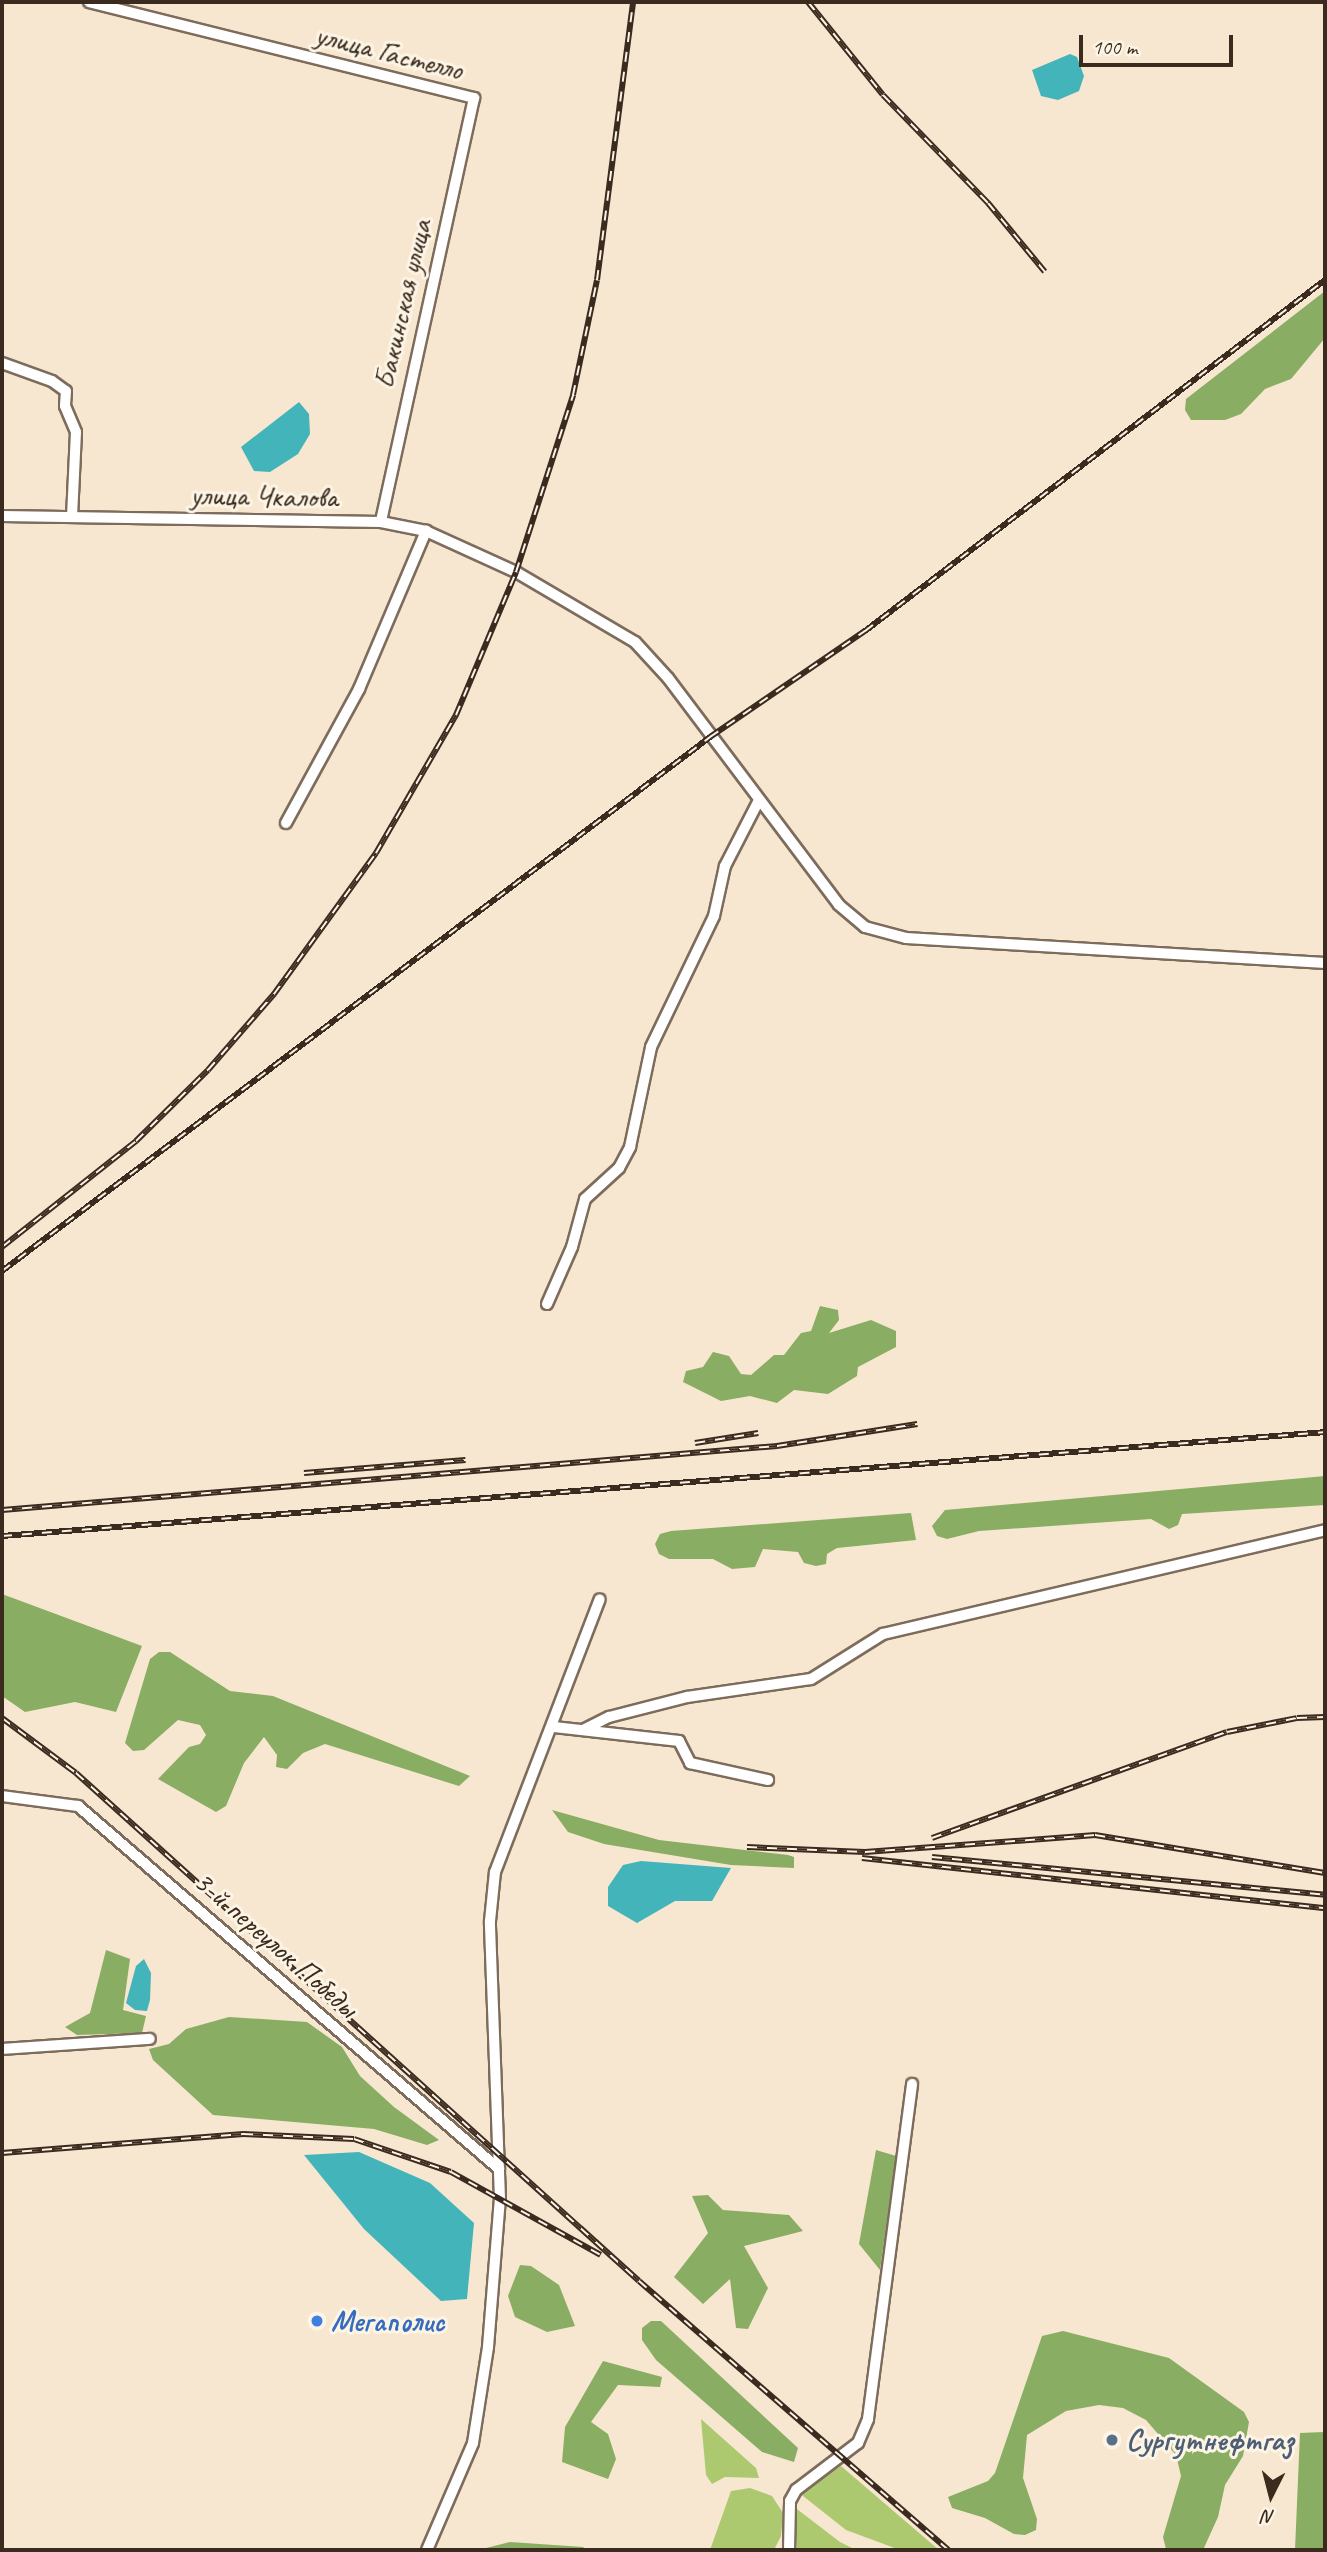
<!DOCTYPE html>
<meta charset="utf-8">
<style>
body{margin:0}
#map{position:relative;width:1327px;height:2552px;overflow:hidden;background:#f8e7d0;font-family:Caveat,sans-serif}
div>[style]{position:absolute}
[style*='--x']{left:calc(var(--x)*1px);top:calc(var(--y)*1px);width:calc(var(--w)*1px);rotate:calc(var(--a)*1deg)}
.green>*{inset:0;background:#acc970}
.forest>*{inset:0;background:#89ad62}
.water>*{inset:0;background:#43b4ba}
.roads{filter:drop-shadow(2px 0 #7d6c5c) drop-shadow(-2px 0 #7d6c5c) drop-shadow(0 2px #7d6c5c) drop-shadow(0 -2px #7d6c5c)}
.minor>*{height:10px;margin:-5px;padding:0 5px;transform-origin:5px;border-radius:5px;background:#fff}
.rail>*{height:6px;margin-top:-3px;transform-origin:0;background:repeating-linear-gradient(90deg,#fcf5e5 0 10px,#3b2a1e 0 20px);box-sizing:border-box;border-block:2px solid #3b2a1e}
.dots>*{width:19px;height:19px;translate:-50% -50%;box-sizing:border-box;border:4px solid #fcf5e5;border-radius:50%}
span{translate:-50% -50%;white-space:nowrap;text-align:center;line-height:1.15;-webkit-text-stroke:6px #fcf5e5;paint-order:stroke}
.street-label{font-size:30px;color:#3b2a1e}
.shop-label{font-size:30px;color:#366cbe;font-weight:700}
.left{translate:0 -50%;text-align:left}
.service-label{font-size:30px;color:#4e5e75;font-weight:700}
.frame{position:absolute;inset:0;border:4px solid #3b2a1e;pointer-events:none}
.north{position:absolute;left:1236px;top:2461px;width:70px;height:70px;-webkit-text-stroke:5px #fcf5e5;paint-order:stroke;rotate:186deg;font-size:19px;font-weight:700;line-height:28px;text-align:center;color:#3b2a1e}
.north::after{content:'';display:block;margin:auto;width:24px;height:32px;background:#3b2a1e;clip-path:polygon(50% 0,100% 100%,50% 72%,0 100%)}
.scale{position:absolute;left:1079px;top:35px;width:154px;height:32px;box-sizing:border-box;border:4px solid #3b2a1e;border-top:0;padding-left:9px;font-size:21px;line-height:24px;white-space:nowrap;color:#3b2a1e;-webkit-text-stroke:5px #fcf5e5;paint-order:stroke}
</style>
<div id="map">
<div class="green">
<i style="clip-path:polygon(701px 2419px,756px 2468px,759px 2478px,725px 2477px,712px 2484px,706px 2475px)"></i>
<i style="clip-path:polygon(841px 2466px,939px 2550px,900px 2550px,846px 2530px,798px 2492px)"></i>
<i style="clip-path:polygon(750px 2488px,772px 2496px,783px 2513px,781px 2536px,774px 2550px,710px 2550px,731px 2491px)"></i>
<i style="clip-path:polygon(793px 2506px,840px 2542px,856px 2550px,794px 2550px)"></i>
</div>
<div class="forest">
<i style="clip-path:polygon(1325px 291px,1325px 338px,1291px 379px,1265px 389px,1241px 414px,1225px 420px,1191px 420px,1185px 410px,1186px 399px)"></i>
<i style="clip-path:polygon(820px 1306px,838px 1310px,839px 1320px,829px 1333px,871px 1320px,896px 1331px,896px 1347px,858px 1367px,857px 1376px,828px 1394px,794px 1390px,777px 1403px,750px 1396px,721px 1401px,683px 1382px,686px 1371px,703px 1367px,713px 1352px,729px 1356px,741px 1374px,751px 1375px,774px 1355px,784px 1355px,801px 1333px,811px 1331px)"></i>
<i style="clip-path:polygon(1325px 1476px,1325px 1505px,1182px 1514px,1178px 1525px,1169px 1529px,1151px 1519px,979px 1531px,947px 1539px,937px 1536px,932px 1526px,945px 1510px)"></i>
<i style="clip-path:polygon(911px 1513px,916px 1540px,837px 1548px,827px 1554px,826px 1564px,816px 1566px,804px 1563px,798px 1552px,763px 1549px,755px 1567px,732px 1569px,713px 1559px,669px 1559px,659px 1554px,655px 1544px,660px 1534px,671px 1531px)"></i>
<i style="clip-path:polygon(2px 1594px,142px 1646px,116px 1712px,75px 1702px,25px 1712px,2px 1696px)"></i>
<i style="clip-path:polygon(159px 1652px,170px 1652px,230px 1691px,273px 1696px,470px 1776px,459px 1786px,325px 1744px,303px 1753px,287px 1769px,276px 1767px,277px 1755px,264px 1737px,244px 1763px,226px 1806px,216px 1812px,158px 1779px,189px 1747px,200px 1744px,206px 1735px,200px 1725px,178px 1720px,144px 1750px,133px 1751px,125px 1743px,150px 1659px)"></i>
<i style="clip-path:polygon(552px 1810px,659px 1840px,788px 1855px,794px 1857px,794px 1868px,731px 1865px,604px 1844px,568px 1832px)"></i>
<i style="clip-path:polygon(106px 1950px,130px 1959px,123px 2010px,146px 2016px,142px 2033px,77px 2035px,65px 2027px,90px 2013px)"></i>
<i style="clip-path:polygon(229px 2017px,307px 2022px,342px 2047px,360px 2076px,394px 2107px,439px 2140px,427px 2145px,374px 2129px,213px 2115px,153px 2060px,149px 2049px,169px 2044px,186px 2029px)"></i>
<i style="clip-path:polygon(876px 2150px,896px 2156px,880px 2270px,859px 2244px)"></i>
<i style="clip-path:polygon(708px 2195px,723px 2210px,789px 2215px,803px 2231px,744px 2246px,768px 2288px,748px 2329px,736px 2328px,730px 2279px,703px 2304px,674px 2277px,708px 2233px,692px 2196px)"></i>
<i style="clip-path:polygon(520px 2265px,531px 2266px,559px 2285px,575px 2326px,547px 2332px,515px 2317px,508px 2296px)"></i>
<i style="clip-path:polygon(651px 2321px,661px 2321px,798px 2448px,794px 2462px,762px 2452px,656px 2360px,642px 2340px,642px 2328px)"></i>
<i style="clip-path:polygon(1063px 2331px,1169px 2358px,1244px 2412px,1249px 2422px,1243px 2456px,1225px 2485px,1218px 2517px,1203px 2550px,1166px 2549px,1163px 2537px,1181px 2476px,1176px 2455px,1146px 2420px,1123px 2408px,1099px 2405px,1066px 2411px,1027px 2435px,1023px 2478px,1037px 2519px,1036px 2530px,1025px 2535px,1014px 2534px,985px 2518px,952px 2508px,948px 2497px,988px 2481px,995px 2473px,1042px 2336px)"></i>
<i style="clip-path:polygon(603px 2361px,662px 2377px,660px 2387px,618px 2385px,591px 2422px,608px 2434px,616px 2459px,608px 2479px,562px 2462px,565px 2427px)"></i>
<i style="clip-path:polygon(1324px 2432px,1325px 2550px,1295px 2550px,1300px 2433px)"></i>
<i style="clip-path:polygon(510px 2542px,583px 2547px,587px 2550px,478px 2550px)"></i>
</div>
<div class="water">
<i style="clip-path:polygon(1070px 54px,1077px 57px,1084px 76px,1079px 91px,1058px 100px,1041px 96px,1032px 70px)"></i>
<i style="clip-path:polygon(299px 402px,309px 414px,310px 434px,298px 454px,270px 472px,254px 471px,241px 447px)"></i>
<i style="clip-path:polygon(641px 1861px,731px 1868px,712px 1901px,675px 1901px,637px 1923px,608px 1906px,608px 1887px,623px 1865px)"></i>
<i style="clip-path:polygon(144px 1959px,151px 1973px,150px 2000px,147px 2011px,135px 2010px,126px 2003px,136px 1966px)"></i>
<i style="clip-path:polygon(359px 2152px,430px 2183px,474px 2223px,467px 2299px,441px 2301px,364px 2229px,304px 2155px)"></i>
</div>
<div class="roads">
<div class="minor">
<i style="--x:89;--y:2;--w:397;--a:14"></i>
<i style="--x:474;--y:98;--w:434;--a:102.4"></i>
<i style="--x:2;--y:363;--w:53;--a:19.8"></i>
<i style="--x:52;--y:381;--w:17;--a:36"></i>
<i style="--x:66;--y:391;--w:15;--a:94"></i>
<i style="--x:65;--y:406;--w:28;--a:67"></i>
<i style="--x:76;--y:432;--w:85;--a:92.7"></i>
<i style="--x:2;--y:516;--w:379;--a:0.9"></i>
<i style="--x:381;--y:522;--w:46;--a:11.3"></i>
<i style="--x:426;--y:531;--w:99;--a:24.5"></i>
<i style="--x:516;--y:572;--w:138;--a:30.5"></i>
<i style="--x:635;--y:642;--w:49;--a:47.5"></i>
<i style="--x:668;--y:678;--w:284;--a:53"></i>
<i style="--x:839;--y:905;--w:34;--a:40"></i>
<i style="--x:865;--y:927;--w:42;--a:15"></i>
<i style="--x:906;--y:938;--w:420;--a:3.4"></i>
<i style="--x:286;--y:823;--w:153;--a:-61.4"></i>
<i style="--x:359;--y:689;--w:172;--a:-67"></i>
<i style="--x:547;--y:1304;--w:62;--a:-66.3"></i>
<i style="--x:572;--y:1247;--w:50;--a:-74.8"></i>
<i style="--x:585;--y:1199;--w:46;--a:-42.4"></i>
<i style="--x:619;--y:1168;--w:24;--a:-62"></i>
<i style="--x:630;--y:1147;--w:102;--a:-78.1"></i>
<i style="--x:651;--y:1047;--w:145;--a:-64.3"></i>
<i style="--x:714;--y:916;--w:51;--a:-77.6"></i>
<i style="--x:725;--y:866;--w:72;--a:-62.7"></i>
<i style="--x:554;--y:1727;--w:126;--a:6.4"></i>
<i style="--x:679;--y:1741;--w:25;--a:63"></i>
<i style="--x:690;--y:1763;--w:80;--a:12.3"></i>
<i style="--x:583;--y:1730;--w:29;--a:-27"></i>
<i style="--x:609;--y:1717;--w:81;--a:-14.4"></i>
<i style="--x:687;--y:1697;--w:125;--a:-8.3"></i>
<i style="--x:811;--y:1679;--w:85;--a:-32"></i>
<i style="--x:883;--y:1634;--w:454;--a:-13.2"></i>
<i style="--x:2;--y:1796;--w:77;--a:7.5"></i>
<i style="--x:78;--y:1806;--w:556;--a:40.77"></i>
<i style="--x:2;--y:2049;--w:148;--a:-3.9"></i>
<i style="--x:427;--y:2550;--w:116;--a:-66.7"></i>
<i style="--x:473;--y:2443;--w:97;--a:-81.1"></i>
<i style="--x:488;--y:2347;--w:148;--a:-85.4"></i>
<i style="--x:500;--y:2199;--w:278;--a:-92.1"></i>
<i style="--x:490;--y:1921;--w:49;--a:-84.2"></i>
<i style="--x:495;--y:1872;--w:292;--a:-69"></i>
<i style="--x:789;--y:2550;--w:49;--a:-88.8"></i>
<i style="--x:790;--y:2501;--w:13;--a:-61"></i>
<i style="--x:796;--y:2490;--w:78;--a:-37.2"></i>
<i style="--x:858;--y:2443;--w:26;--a:-67"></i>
<i style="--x:868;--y:2419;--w:338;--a:-82.5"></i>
</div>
</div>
<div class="rail">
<i style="--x:808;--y:2;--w:119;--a:51.1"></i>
<i style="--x:883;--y:95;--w:151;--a:45.8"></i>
<i style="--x:988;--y:203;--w:89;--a:50.4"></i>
<i style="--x:2;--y:1247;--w:171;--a:-38.3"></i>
<i style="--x:136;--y:1141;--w:101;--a:-44.6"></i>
<i style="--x:208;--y:1070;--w:101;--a:-49"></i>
<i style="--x:274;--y:994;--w:174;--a:-54.1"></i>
<i style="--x:376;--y:853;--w:160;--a:-59.9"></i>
<i style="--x:456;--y:715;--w:155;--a:-67.2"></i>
<i style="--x:516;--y:572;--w:186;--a:-72.1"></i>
<i style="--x:573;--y:395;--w:117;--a:-78.2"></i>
<i style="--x:597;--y:280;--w:280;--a:-82.6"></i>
<i style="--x:2;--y:1271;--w:887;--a:-37.02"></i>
<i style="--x:710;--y:737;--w:188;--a:-34.4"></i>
<i style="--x:865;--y:631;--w:579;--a:-37.35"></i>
<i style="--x:695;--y:1443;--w:64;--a:-9"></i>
<i style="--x:304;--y:1473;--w:162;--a:-4.6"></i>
<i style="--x:2;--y:1510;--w:778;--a:-4.72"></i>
<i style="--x:777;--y:1446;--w:142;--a:-8.9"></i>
<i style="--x:2;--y:1536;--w:1327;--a:-4.49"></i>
<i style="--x:2;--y:1718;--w:92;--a:36.6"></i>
<i style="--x:76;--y:1773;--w:758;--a:42.06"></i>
<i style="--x:639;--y:2281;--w:410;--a:41"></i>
<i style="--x:932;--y:1838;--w:313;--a:-19.8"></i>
<i style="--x:1227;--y:1732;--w:71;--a:-11.3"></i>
<i style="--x:1297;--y:1718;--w:28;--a:-2"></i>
<i style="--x:747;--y:1847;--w:118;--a:2.4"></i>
<i style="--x:865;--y:1852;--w:231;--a:-4.2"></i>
<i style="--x:1095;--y:1835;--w:233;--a:9.4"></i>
<i style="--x:932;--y:1857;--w:395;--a:5.5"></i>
<i style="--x:862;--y:1858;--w:466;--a:6.2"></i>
<i style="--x:2;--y:2153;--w:242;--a:-4.5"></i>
<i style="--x:243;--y:2134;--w:111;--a:2.6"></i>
<i style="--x:354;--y:2139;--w:102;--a:18.8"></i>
<i style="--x:451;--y:2172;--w:171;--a:29"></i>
</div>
<div class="dots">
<i style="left:317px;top:2321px;background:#3f7fe0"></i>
<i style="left:1112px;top:2440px;background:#5c6f8a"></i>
</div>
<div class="street-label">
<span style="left:389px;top:52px;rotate:14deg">улица Гастелло</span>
<span style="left:402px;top:304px;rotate:-77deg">Бакинская улица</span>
<span style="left:264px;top:496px;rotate:1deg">улица Чкалова</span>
<span style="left:276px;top:1944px;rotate:41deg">3-й переулок Победы</span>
</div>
<div class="shop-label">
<span class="left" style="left:331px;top:2321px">Мегаполис</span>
</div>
<div class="service-label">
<span class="left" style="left:1126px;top:2440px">Сургутнефтгаз</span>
</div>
<div class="frame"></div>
<div class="north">N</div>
<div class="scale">100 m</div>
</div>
